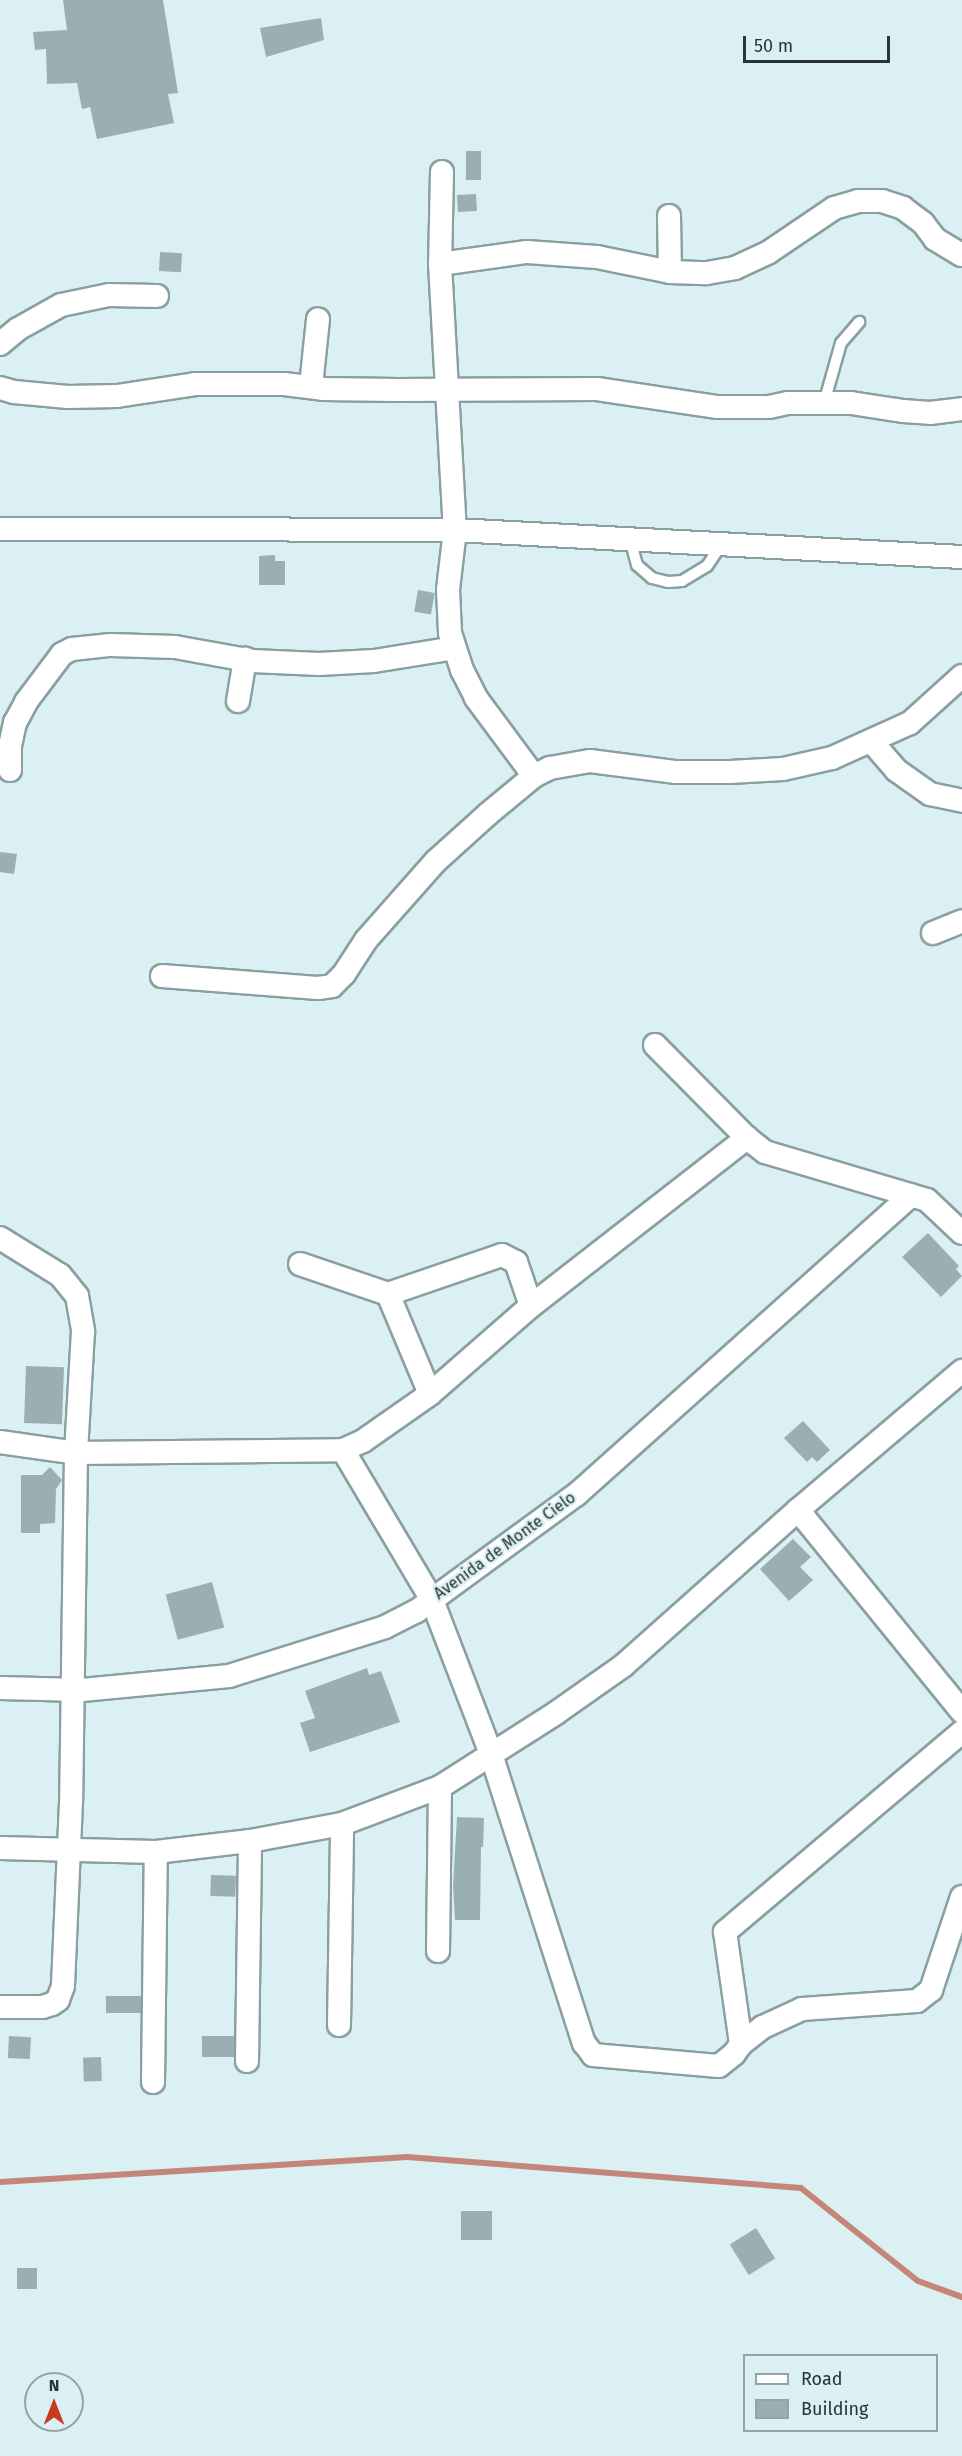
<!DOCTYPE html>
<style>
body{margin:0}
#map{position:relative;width:962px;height:2456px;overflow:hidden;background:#daf0f2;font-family:"Fira Sans",sans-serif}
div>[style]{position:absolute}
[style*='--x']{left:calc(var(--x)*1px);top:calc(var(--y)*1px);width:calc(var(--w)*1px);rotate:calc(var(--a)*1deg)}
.stream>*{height:6px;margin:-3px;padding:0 3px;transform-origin:3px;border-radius:3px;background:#c48678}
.building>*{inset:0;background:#9aafb2;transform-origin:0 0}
.roads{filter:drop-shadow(2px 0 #8a9fa1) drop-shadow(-2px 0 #8a9fa1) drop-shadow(0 2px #8a9fa1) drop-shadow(0 -2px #8a9fa1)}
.service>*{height:10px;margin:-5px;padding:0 5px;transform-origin:5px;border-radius:5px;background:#fff}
.minor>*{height:22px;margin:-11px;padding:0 11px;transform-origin:11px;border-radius:11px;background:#fff}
span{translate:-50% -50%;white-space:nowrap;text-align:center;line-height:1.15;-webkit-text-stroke:4.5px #daf0f2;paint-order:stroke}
.street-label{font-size:16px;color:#2b3334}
.legend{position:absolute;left:743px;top:2354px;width:195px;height:78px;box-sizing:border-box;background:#daf0f2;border:2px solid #94a4a6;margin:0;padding:8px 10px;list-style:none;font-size:18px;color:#2b3334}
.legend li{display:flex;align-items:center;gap:12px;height:30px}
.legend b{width:30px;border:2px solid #94a4a6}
.north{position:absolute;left:24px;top:2372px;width:60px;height:60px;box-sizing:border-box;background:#daf0f2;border:2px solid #94a4a6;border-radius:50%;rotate:0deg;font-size:16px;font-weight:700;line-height:24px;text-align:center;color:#2b3334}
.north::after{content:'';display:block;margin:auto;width:21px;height:27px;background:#c63c1d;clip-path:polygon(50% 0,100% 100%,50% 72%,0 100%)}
.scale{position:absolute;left:743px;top:36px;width:147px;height:27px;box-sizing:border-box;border:3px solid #2b3334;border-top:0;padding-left:8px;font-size:18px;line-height:21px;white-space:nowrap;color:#2b3334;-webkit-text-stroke:4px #daf0f2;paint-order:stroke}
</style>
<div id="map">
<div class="stream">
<i style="--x:0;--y:2182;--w:408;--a:-3.5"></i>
<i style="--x:407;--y:2157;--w:395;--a:4.5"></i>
<i style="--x:801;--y:2188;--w:149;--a:38.5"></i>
<i style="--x:918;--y:2281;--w:47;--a:20"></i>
</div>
<div class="building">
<i style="clip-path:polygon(63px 0,163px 0,178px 93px,168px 94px,174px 123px,97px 139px,90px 107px,82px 109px,77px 83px,47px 84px,46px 49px,35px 50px,33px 32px,67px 30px)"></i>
<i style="clip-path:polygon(321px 18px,324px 40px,266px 57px,260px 28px)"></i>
<i style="left:466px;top:151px;width:15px;height:29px"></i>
<i style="left:476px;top:194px;width:17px;height:19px;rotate:87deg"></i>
<i style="left:160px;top:252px;width:22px;height:19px;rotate:3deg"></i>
<i style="clip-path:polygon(275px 555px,275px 561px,285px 561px,285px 585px,259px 585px,259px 556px)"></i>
<i style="left:418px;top:590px;width:17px;height:22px;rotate:10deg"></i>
<i style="clip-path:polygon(0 852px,17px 854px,14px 874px,0 872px)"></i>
<i style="clip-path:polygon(928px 1233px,959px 1266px,956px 1269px,962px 1276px,941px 1297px,902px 1257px)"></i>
<i style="left:26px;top:1366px;width:38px;height:57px;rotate:2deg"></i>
<i style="clip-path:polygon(803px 1421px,830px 1450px,817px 1462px,812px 1457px,807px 1462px,784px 1438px)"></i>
<i style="clip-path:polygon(50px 1467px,62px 1480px,56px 1489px,55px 1523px,40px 1524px,40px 1533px,21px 1533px,21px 1475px,42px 1475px)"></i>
<i style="clip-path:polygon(793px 1539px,811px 1557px,800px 1567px,813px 1580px,789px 1601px,760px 1569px)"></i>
<i style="left:212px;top:1582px;width:47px;height:48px;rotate:75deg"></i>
<i style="clip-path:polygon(367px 1668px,369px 1675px,381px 1671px,400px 1722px,310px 1752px,300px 1723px,315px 1718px,305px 1691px)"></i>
<i style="clip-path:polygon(457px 1817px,484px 1818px,483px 1847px,481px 1847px,480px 1920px,455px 1920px,453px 1886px)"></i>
<i style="left:211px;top:1875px;width:25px;height:21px;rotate:2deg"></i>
<i style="left:106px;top:1996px;width:35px;height:17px"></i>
<i style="left:9px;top:2036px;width:22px;height:22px;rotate:3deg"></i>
<i style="left:234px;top:2036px;width:21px;height:32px;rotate:90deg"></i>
<i style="left:101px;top:2057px;width:24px;height:18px;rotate:88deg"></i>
<i style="left:461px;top:2211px;width:31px;height:29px"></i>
<i style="left:756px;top:2228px;width:36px;height:31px;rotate:58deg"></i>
<i style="left:17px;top:2268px;width:20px;height:21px"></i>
</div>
<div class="roads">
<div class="service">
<i style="--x:824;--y:403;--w:62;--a:-74.2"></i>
<i style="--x:841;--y:343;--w:28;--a:-49"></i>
<i style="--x:630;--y:539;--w:27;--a:75"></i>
<i style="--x:637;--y:565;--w:20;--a:41"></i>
<i style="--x:652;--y:578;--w:16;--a:14"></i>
<i style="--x:668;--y:582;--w:14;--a:-4"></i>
<i style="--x:682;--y:581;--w:29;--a:-31"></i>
<i style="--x:707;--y:566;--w:25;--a:-56"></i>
</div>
<div class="minor">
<i style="--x:442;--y:172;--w:92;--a:91.2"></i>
<i style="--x:440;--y:264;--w:266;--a:86.8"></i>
<i style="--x:455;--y:530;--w:60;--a:96.7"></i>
<i style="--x:448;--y:590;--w:43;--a:87.3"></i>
<i style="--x:450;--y:633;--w:39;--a:72"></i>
<i style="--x:462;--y:670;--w:31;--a:63"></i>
<i style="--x:476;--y:698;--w:97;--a:53.4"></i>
<i style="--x:669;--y:216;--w:56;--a:89"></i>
<i style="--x:440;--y:264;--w:88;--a:-7.9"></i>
<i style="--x:527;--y:252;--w:70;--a:4.1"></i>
<i style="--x:597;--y:257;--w:75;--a:11.6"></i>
<i style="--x:670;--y:272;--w:37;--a:2"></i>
<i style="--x:707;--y:273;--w:28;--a:-10"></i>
<i style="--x:735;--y:268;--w:38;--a:-25"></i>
<i style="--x:769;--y:252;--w:78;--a:-34.1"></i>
<i style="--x:834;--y:208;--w:25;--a:-16"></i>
<i style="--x:858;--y:201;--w:24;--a:0"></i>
<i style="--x:882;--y:201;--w:22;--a:18"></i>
<i style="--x:903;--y:208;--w:25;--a:37"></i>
<i style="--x:923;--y:223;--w:20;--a:53"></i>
<i style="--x:935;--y:239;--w:31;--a:31"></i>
<i style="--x:0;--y:344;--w:23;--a:-40"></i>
<i style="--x:18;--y:329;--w:49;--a:-29.2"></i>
<i style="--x:61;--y:305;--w:49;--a:-11.8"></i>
<i style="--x:109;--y:295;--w:48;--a:1.2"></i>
<i style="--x:311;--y:386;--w:67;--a:-84"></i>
<i style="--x:0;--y:388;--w:15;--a:16"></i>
<i style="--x:14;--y:392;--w:54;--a:5.3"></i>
<i style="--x:68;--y:397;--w:49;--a:-1.2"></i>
<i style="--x:117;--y:396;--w:79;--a:-8.7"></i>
<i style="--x:195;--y:384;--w:89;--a:0"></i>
<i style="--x:284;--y:384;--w:39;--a:7"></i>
<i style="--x:323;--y:389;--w:74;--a:0.8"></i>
<i style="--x:397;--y:390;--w:200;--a:-0.3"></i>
<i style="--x:597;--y:389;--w:122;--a:8.5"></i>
<i style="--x:718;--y:407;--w:51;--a:0"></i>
<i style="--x:769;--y:407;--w:19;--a:-12"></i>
<i style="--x:788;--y:403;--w:63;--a:0"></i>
<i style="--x:851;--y:403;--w:53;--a:8.7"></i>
<i style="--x:903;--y:411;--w:27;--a:4"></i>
<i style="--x:930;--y:413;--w:32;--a:-7"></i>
<i style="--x:0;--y:529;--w:455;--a:0.1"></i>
<i style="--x:455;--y:530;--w:508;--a:3.05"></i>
<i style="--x:238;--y:701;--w:43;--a:-80.5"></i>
<i style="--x:872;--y:742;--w:37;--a:49"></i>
<i style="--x:896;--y:770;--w:42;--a:35.2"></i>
<i style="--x:930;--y:794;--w:33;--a:12"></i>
<i style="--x:10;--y:770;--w:24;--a:-90"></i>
<i style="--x:10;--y:746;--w:24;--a:-78"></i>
<i style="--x:15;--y:723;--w:24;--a:-62"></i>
<i style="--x:26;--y:702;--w:60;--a:-53.1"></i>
<i style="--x:62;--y:654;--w:11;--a:-27"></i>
<i style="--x:72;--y:649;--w:39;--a:-6"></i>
<i style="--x:111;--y:645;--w:64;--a:1.8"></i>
<i style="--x:175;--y:647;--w:78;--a:10.3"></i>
<i style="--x:252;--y:661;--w:67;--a:2.6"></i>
<i style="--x:319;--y:664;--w:55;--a:-3.1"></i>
<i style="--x:374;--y:661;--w:81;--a:-9.2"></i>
<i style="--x:933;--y:933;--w:31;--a:-22"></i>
<i style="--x:162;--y:976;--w:156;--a:4.4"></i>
<i style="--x:318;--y:988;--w:14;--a:-8"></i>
<i style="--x:332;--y:986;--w:17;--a:-45"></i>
<i style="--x:344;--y:974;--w:40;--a:-57.1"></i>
<i style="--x:366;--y:940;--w:106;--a:-48.5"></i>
<i style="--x:436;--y:861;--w:70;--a:-42.1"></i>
<i style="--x:488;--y:814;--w:60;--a:-39.6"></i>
<i style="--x:534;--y:776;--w:18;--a:-27"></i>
<i style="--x:550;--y:768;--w:41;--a:-9.9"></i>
<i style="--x:590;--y:761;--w:87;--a:7.3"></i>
<i style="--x:676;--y:772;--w:54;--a:0"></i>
<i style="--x:730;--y:772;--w:53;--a:-3.2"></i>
<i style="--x:783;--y:769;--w:50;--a:-12.7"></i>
<i style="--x:832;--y:758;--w:85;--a:-24.2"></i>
<i style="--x:910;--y:723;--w:70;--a:-42.1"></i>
<i style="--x:655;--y:1045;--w:131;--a:45.3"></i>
<i style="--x:747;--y:1138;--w:23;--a:38"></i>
<i style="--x:765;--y:1152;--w:169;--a:16.5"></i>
<i style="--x:927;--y:1200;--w:48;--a:43.3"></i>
<i style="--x:0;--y:1238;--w:70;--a:31.7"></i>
<i style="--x:60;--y:1275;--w:27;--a:51"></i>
<i style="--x:77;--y:1296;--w:36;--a:80"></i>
<i style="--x:83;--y:1331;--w:122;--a:93.3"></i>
<i style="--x:76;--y:1453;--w:349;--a:90.8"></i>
<i style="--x:71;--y:1802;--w:184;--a:92.5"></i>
<i style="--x:63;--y:1986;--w:15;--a:110"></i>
<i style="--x:58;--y:2000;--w:7;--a:146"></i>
<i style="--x:52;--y:2004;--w:10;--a:163"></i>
<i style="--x:42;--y:2007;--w:42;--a:180"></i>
<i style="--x:300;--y:1264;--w:93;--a:18.8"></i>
<i style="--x:388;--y:1294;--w:120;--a:-18.9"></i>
<i style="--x:502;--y:1255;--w:16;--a:27"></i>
<i style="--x:516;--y:1262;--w:46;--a:71.2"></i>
<i style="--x:388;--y:1294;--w:108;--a:67.2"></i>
<i style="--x:0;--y:1442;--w:77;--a:8.2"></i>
<i style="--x:76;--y:1453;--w:267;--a:-0.6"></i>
<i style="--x:343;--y:1450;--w:22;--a:-24"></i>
<i style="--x:363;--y:1441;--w:82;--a:-35"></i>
<i style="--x:430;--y:1394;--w:134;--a:-41.1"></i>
<i style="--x:531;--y:1306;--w:274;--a:-37.9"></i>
<i style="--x:343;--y:1450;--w:174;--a:59.3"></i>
<i style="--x:432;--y:1600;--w:165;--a:69"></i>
<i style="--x:491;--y:1754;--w:304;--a:72.2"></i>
<i style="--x:584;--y:2043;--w:15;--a:53"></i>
<i style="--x:593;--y:2055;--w:126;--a:5"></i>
<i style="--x:719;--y:2066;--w:19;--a:-39"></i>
<i style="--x:734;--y:2054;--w:12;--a:-55"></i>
<i style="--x:741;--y:2044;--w:113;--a:-98.1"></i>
<i style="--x:725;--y:1932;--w:310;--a:-40.2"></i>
<i style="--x:798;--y:1510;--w:260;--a:50.9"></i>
<i style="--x:0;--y:1688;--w:82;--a:1.4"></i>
<i style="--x:82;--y:1690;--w:148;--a:-5.4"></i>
<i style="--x:229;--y:1676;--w:164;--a:-17.4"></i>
<i style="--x:385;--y:1627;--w:36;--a:-27"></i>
<i style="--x:417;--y:1611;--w:198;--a:-36.2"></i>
<i style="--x:577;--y:1494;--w:448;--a:-41.8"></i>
<i style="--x:0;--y:1848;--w:156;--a:1.5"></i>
<i style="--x:156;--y:1852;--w:95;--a:-6.7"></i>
<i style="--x:250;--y:1841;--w:94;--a:-10.5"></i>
<i style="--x:342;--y:1824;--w:105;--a:-20.7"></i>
<i style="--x:440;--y:1787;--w:138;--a:-32.5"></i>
<i style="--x:556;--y:1713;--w:83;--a:-35.2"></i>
<i style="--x:624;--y:1665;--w:233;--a:-41.7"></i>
<i style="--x:798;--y:1510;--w:215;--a:-40.3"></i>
<i style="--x:438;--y:1951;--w:164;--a:-89.3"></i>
<i style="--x:339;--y:2025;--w:201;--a:-89.1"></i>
<i style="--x:741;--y:2044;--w:28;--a:-38"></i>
<i style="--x:763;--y:2027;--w:43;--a:-24.8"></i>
<i style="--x:802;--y:2009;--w:115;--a:-4"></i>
<i style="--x:917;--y:2001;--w:18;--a:-38"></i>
<i style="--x:931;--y:1990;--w:98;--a:-71.6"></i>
<i style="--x:247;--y:2061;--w:220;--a:-89.2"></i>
<i style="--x:153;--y:2082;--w:230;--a:-89.3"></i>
</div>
</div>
<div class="street-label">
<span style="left:505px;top:1546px;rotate:-36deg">Avenida de Monte Cielo</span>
</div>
<ul class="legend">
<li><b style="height:8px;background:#fff"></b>Road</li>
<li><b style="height:16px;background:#9aafb2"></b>Building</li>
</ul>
<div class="north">N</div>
<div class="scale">50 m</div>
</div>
